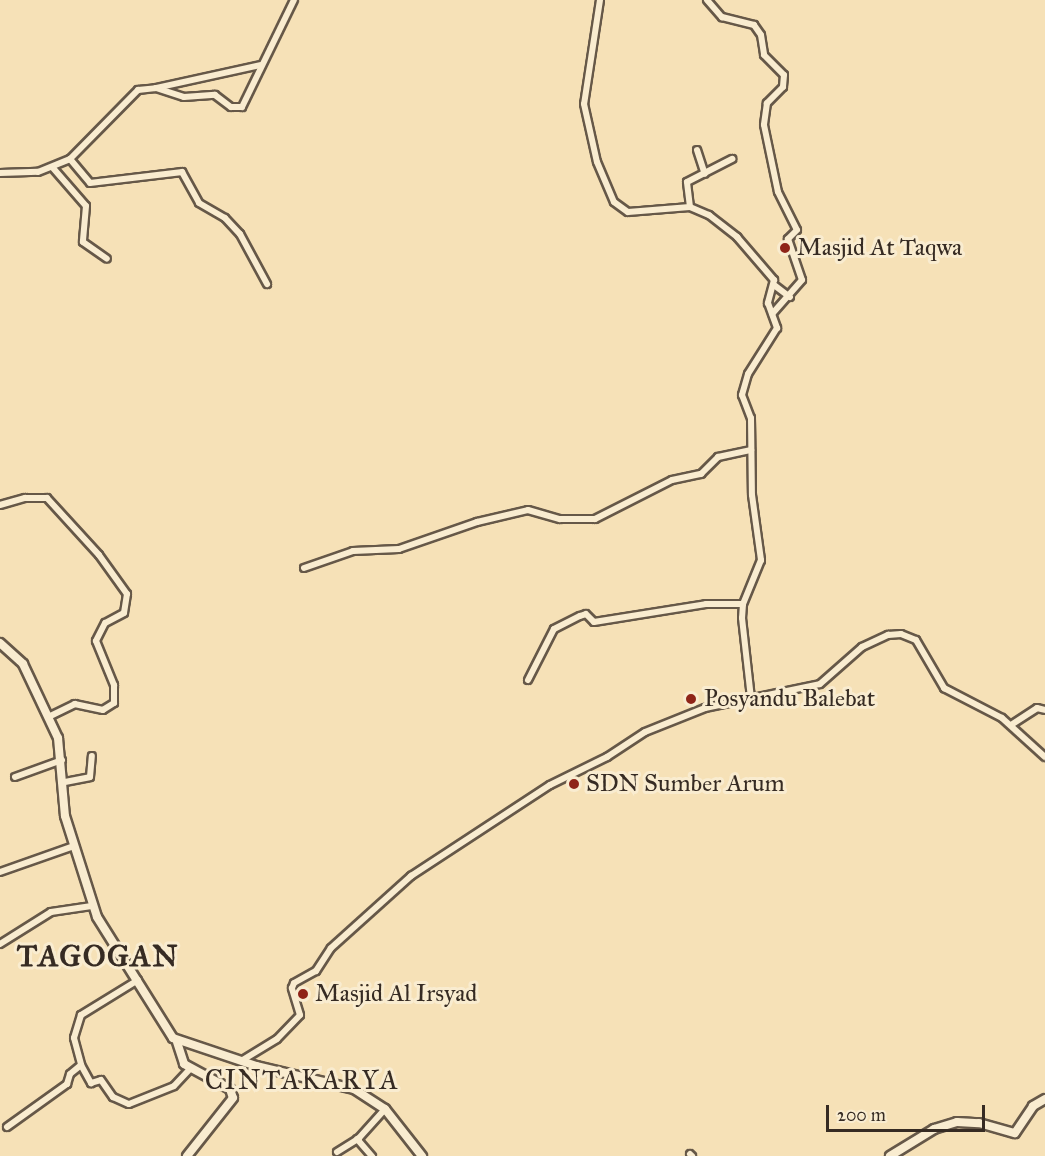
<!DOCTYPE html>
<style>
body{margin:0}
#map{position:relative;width:1045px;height:1156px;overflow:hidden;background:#f6e1b7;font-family:"IM FELL Great Primer",serif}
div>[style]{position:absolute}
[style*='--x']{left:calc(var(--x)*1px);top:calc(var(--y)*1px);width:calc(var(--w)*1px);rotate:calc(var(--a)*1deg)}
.roads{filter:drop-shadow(2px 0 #665848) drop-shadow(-2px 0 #665848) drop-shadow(0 2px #665848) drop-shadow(0 -2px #665848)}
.street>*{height:6px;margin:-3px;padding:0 3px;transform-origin:3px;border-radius:3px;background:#f9ecd0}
.secondary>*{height:8px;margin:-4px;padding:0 4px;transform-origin:4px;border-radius:4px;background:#f9ecd0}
.dots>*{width:16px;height:16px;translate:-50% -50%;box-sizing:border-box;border:3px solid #f9ecd0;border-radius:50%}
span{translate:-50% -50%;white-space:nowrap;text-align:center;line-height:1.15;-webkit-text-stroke:6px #f9ecd0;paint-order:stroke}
.poi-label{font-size:24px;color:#362b23}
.left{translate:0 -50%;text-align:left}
.quarter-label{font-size:27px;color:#362b23;letter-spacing:1.5px}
.district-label{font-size:30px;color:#362b23;font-weight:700;letter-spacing:1.5px}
.scale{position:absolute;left:826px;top:1105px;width:159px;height:27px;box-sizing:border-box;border:3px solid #362b23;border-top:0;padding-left:8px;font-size:18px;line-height:21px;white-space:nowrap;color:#362b23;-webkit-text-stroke:4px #f9ecd0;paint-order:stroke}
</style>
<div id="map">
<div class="roads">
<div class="street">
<i style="--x:600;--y:0;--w:105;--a:98.7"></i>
<i style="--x:584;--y:104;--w:59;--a:77.4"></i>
<i style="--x:597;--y:162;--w:43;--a:67"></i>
<i style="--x:614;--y:202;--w:17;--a:36"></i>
<i style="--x:628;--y:212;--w:62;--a:-4.6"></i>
<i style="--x:690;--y:207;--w:21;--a:23"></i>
<i style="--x:709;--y:215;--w:36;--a:38"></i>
<i style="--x:737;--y:237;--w:57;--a:49.3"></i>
<i style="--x:774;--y:280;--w:24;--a:105"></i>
<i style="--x:768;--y:303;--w:27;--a:70"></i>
<i style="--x:777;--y:328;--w:54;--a:122.2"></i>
<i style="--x:748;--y:374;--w:22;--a:106"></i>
<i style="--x:742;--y:395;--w:25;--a:69"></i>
<i style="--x:751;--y:418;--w:77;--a:89.3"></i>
<i style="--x:752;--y:495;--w:66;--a:82.1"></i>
<i style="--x:761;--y:560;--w:48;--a:112.2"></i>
<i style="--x:743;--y:604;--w:14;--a:94"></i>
<i style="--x:742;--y:618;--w:81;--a:83.6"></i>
<i style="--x:707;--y:0;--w:23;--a:49"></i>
<i style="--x:722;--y:17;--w:33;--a:14"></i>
<i style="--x:754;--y:25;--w:12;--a:55"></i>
<i style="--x:761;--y:35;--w:20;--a:81"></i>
<i style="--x:764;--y:55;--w:28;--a:45"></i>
<i style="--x:784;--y:75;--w:12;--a:95"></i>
<i style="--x:783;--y:87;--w:23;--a:135"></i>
<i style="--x:767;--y:103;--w:22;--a:98"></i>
<i style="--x:764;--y:125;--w:68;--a:78.2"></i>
<i style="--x:778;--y:192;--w:42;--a:63.4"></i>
<i style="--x:797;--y:230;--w:13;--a:135"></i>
<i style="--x:788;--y:239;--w:43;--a:71.1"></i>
<i style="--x:802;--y:280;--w:45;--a:131.4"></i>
<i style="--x:156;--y:88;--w:107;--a:-12.4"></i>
<i style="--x:697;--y:150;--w:25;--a:72"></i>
<i style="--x:70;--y:159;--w:31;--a:50"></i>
<i style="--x:90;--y:183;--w:93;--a:-6.8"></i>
<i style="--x:182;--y:172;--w:35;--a:61"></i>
<i style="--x:199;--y:203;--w:30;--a:30"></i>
<i style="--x:225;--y:218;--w:22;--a:47"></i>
<i style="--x:240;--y:234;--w:57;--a:61.6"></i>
<i style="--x:53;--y:168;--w:50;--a:49"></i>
<i style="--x:86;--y:206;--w:36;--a:95"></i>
<i style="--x:83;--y:242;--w:29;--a:35"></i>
<i style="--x:0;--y:173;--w:38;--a:-2"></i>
<i style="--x:38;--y:172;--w:35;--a:-22"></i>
<i style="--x:70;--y:159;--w:97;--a:-45.4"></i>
<i style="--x:138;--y:90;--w:18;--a:-6"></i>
<i style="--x:156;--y:88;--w:29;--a:18"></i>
<i style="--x:184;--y:97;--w:31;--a:-4"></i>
<i style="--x:215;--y:95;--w:20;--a:37"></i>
<i style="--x:231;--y:107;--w:11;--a:0"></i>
<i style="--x:242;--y:107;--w:119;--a:-64.1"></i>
<i style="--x:690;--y:207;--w:25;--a:-97"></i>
<i style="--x:687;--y:182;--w:51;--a:-27.1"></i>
<i style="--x:774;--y:285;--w:20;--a:37"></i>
<i style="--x:0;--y:505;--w:26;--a:-16"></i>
<i style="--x:25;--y:498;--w:22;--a:0"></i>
<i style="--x:47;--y:498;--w:77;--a:47.6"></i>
<i style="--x:99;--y:555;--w:48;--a:54.3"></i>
<i style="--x:127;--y:594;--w:19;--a:99"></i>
<i style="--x:124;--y:613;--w:21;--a:152"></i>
<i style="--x:105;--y:623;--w:20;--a:117"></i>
<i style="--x:96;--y:641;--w:48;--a:67.8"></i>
<i style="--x:114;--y:685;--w:18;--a:90"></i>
<i style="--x:114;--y:703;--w:13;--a:148"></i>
<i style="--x:103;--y:710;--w:29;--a:-168"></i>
<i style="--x:75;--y:704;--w:28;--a:154"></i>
<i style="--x:304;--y:568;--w:52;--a:-19.1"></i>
<i style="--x:353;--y:551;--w:46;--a:-2.5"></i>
<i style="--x:399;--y:549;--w:83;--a:-19.1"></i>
<i style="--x:477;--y:522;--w:52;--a:-13.2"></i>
<i style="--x:528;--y:510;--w:33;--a:16"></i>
<i style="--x:560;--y:519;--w:35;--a:0"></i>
<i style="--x:595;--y:519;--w:86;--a:-26.9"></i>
<i style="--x:672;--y:480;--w:30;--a:-12"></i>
<i style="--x:701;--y:474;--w:24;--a:-45"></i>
<i style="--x:718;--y:457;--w:34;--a:-12"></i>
<i style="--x:528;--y:680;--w:57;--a:-63"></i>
<i style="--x:554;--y:629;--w:29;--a:-27"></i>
<i style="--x:580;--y:616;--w:6;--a:-18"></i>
<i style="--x:586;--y:614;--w:11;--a:45"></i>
<i style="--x:594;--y:622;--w:113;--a:-9.1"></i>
<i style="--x:706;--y:604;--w:37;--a:0"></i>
<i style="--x:1011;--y:725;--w:31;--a:-33"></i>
<i style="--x:1037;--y:708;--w:8;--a:14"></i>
<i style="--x:15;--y:777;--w:50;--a:-19.9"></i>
<i style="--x:65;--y:782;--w:25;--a:-11"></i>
<i style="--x:90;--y:777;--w:21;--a:-85"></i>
<i style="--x:0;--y:872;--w:78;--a:-19.4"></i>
<i style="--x:0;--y:944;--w:60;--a:-32.1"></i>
<i style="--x:51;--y:912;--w:41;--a:-8.3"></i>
<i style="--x:138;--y:980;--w:67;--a:148.4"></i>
<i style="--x:81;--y:1015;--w:24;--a:107"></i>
<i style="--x:74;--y:1038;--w:28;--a:75"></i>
<i style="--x:81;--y:1065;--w:21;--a:61"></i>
<i style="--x:91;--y:1083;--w:10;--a:-17"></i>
<i style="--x:101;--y:1080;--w:21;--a:55"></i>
<i style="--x:113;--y:1097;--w:17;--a:24"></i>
<i style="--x:129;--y:1104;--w:48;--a:-21.8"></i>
<i style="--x:174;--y:1086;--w:23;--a:-47"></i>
<i style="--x:241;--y:1061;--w:42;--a:-31.4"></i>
<i style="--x:277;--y:1039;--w:33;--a:-46"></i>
<i style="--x:300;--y:1015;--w:28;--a:-107"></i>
<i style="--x:292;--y:988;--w:5;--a:-68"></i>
<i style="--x:294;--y:983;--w:25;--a:-29"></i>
<i style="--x:316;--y:971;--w:27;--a:-57"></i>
<i style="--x:331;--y:948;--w:108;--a:-42"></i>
<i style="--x:411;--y:876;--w:166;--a:-33.2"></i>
<i style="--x:550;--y:785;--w:64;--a:-26.2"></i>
<i style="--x:607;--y:757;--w:45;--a:-33.3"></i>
<i style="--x:645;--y:732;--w:65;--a:-21.8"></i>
<i style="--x:705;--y:708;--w:117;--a:-11.8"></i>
<i style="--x:820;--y:684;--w:56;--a:-41.4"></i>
<i style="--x:862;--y:647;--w:29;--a:-25"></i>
<i style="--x:888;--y:635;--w:13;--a:-4"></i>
<i style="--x:901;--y:634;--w:16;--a:22"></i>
<i style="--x:916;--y:640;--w:56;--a:59.7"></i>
<i style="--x:944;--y:688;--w:65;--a:27.3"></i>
<i style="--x:1002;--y:718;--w:58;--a:42.2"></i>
<i style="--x:7;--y:1127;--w:74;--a:-35.6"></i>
<i style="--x:67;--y:1084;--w:10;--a:-73"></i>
<i style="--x:70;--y:1074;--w:14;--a:-39"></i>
<i style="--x:357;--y:1139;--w:23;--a:49"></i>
<i style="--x:337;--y:1152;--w:26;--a:-32"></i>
<i style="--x:359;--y:1138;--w:39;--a:-48"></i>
<i style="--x:690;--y:1154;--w:3;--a:45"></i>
</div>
<div class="secondary">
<i style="--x:0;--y:643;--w:31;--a:42"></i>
<i style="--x:23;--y:664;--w:82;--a:64.7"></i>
<i style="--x:58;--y:738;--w:78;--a:84.9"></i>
<i style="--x:65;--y:816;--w:106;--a:72.4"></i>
<i style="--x:97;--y:917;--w:143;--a:57.9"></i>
<i style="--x:173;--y:1038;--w:88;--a:18.6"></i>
<i style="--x:256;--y:1066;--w:101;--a:13.2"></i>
<i style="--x:354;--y:1089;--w:37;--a:33"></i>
<i style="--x:385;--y:1109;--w:60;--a:51.8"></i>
<i style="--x:177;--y:1042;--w:23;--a:72"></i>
<i style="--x:184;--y:1064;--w:52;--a:28.5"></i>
<i style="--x:230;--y:1089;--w:9;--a:72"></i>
<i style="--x:233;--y:1098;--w:74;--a:128.4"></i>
<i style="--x:890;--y:1156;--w:52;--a:-31.5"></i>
<i style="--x:934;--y:1129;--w:24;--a:-17"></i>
<i style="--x:957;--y:1122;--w:22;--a:3"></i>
<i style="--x:979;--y:1123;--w:37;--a:16"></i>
<i style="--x:1015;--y:1133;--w:32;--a:-56"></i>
<i style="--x:1033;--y:1106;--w:14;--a:-30"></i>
</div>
</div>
<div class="dots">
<i style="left:785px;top:248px;background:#8f2418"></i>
<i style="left:691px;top:699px;background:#8f2418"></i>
<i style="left:574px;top:784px;background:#8f2418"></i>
<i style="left:303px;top:994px;background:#8f2418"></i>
</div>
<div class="poi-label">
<span class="left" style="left:797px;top:248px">Masjid At Taqwa</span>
<span class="left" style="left:704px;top:699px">Posyandu Balebat</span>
<span class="left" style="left:586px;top:784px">SDN Sumber Arum</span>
<span class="left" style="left:315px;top:994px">Masjid Al Irsyad</span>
</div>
<div class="quarter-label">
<span style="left:302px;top:1080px">CINTAKARYA</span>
</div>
<div class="district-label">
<span style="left:98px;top:956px">TAGOGAN</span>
</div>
<div class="scale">200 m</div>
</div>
